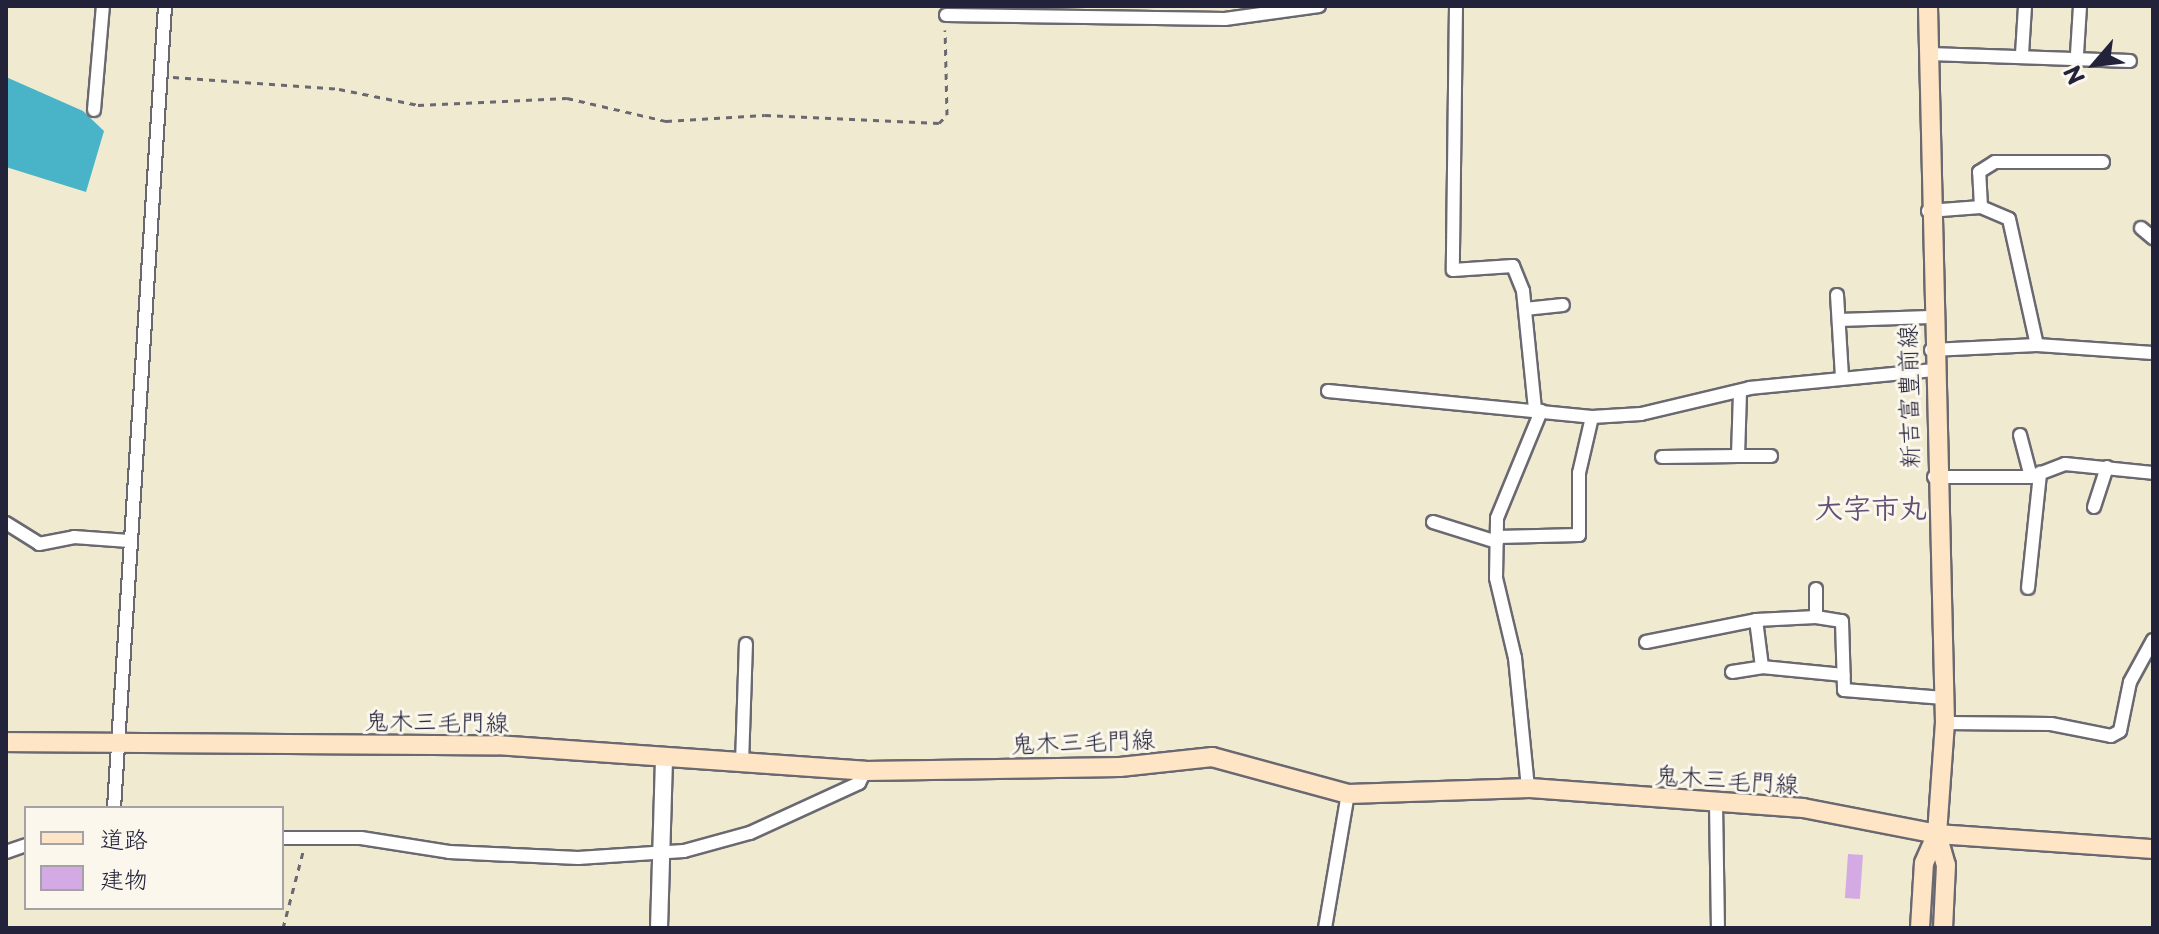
<!DOCTYPE html>
<meta charset="utf-8">
<style>
body{margin:0}
#map{position:relative;width:2159px;height:934px;overflow:hidden;background:#f0ead1;font-family:"Playpen Sans","Klee One",sans-serif}
div>[style]{position:absolute}
[style*='--x']{left:calc(var(--x)*1px);top:calc(var(--y)*1px);width:calc(var(--w)*1px);rotate:calc(var(--a)*1deg)}
.water>*{inset:0;background:#49b3c7}
.building>*{inset:0;background:#d4aae4;transform-origin:0 0}
.path>*{height:3px;margin-top:-1.5px;transform-origin:0;background:repeating-linear-gradient(90deg,#6a6870 0 6px,transparent 0 12px)}
.roads{filter:drop-shadow(2px 0 #6a6870) drop-shadow(-2px 0 #6a6870) drop-shadow(0 2px #6a6870) drop-shadow(0 -2px #6a6870)}
.minor>*{height:12px;margin:-6px;padding:0 6px;transform-origin:6px;border-radius:6px;background:#fff}
.tertiary>*{height:16px;margin:-8px;padding:0 8px;transform-origin:8px;border-radius:8px;background:#fff}
.secondary>*{height:18px;margin:-9px;padding:0 9px;transform-origin:9px;border-radius:9px;background:#fde5c5}
span{translate:-50% -50%;white-space:nowrap;text-align:center;line-height:1.15;-webkit-text-stroke:6px #fbf7ec;paint-order:stroke}
.street-label{font-size:24px;color:#22223b}
.quarter-label{font-size:28px;color:#605276;font-weight:700}
.frame{position:absolute;inset:0;border:8px solid #22223b;pointer-events:none}
.legend{position:absolute;left:24px;top:806px;width:260px;height:104px;box-sizing:border-box;background:#fbf7ec;border:2px solid #a4a2a5;margin:0;padding:10px 14px;list-style:none;font-size:24px;color:#22223b}
.legend li{display:flex;align-items:center;gap:16px;height:40px}
.legend b{width:40px;border:2px solid #a4a2a5}
.north{position:absolute;left:2055px;top:24px;width:80px;height:80px;-webkit-text-stroke:6px #fbf7ec;paint-order:stroke;rotate:242deg;font-size:22px;font-weight:700;line-height:32px;text-align:center;color:#22223b}
.north::after{content:'';display:block;margin:auto;width:28px;height:36px;background:#22223b;clip-path:polygon(50% 0,100% 100%,50% 72%,0 100%)}
</style>
<div id="map">
<div class="water">
<i style="clip-path:polygon(6px 77px,83px 111px,104px 131px,86px 192px,6px 167px)"></i>
</div>
<div class="building">
<i style="left:1848px;top:854px;width:15px;height:44px;rotate:4deg"></i>
</div>
<div class="path">
<i style="--x:173;--y:77;--w:166;--a:4.1"></i>
<i style="--x:339;--y:89;--w:81;--a:11.4"></i>
<i style="--x:418;--y:105;--w:149;--a:-2.7"></i>
<i style="--x:567;--y:98;--w:102;--a:13.1"></i>
<i style="--x:666;--y:121;--w:99;--a:-3.5"></i>
<i style="--x:765;--y:115;--w:174;--a:2.6"></i>
<i style="--x:939;--y:123;--w:11;--a:-45"></i>
<i style="--x:947;--y:115;--w:85;--a:-91.3"></i>
<i style="--x:283;--y:928;--w:79;--a:-75.3"></i>
</div>
<div class="roads">
<div class="minor">
<i style="--x:1456;--y:6;--w:264;--a:90.7"></i>
<i style="--x:1453;--y:270;--w:60;--a:-3.8"></i>
<i style="--x:1513;--y:266;--w:27;--a:68"></i>
<i style="--x:1523;--y:291;--w:120;--a:84.2"></i>
<i style="--x:946;--y:15;--w:279;--a:0.8"></i>
<i style="--x:1225;--y:19;--w:95;--a:-7.9"></i>
<i style="--x:1930;--y:54;--w:200;--a:2"></i>
<i style="--x:2022;--y:54;--w:48;--a:-86.4"></i>
<i style="--x:2077;--y:54;--w:48;--a:-86.4"></i>
<i style="--x:94;--y:110;--w:104;--a:-85.1"></i>
<i style="--x:1981;--y:207;--w:30;--a:23"></i>
<i style="--x:2009;--y:219;--w:129;--a:77.5"></i>
<i style="--x:1928;--y:211;--w:53;--a:-4.3"></i>
<i style="--x:1981;--y:207;--w:35;--a:-93"></i>
<i style="--x:1979;--y:172;--w:19;--a:-32"></i>
<i style="--x:1995;--y:162;--w:108;--a:0"></i>
<i style="--x:2141;--y:228;--w:16;--a:40"></i>
<i style="--x:1837;--y:295;--w:81;--a:86.5"></i>
<i style="--x:1525;--y:309;--w:38;--a:-6"></i>
<i style="--x:1839;--y:320;--w:91;--a:-1.9"></i>
<i style="--x:1931;--y:350;--w:106;--a:-2.7"></i>
<i style="--x:2037;--y:345;--w:116;--a:3.9"></i>
<i style="--x:1328;--y:391;--w:265;--a:5.6"></i>
<i style="--x:1592;--y:417;--w:49;--a:-3.5"></i>
<i style="--x:1641;--y:414;--w:112;--a:-13.4"></i>
<i style="--x:1750;--y:388;--w:184;--a:-5.6"></i>
<i style="--x:2020;--y:435;--w:43;--a:75.3"></i>
<i style="--x:1738;--y:456;--w:33;--a:0"></i>
<i style="--x:1662;--y:457;--w:76;--a:-0.8"></i>
<i style="--x:1738;--y:456;--w:65;--a:-88.2"></i>
<i style="--x:1934;--y:477;--w:97;--a:0"></i>
<i style="--x:2031;--y:477;--w:36;--a:-21"></i>
<i style="--x:2065;--y:464;--w:88;--a:5.8"></i>
<i style="--x:2094;--y:507;--w:42;--a:-72"></i>
<i style="--x:1433;--y:522;--w:67;--a:17.4"></i>
<i style="--x:6;--y:523;--w:39;--a:32"></i>
<i style="--x:39;--y:544;--w:36;--a:-11"></i>
<i style="--x:74;--y:537;--w:55;--a:4.2"></i>
<i style="--x:1497;--y:537;--w:82;--a:-1.4"></i>
<i style="--x:1579;--y:535;--w:62;--a:-90"></i>
<i style="--x:1579;--y:473;--w:57;--a:-76.9"></i>
<i style="--x:2028;--y:588;--w:116;--a:-84"></i>
<i style="--x:1816;--y:589;--w:28;--a:90"></i>
<i style="--x:1816;--y:617;--w:26;--a:9"></i>
<i style="--x:1842;--y:621;--w:69;--a:88.3"></i>
<i style="--x:1844;--y:690;--w:100;--a:4.6"></i>
<i style="--x:1756;--y:620;--w:60;--a:-2.9"></i>
<i style="--x:1646;--y:642;--w:112;--a:-11.3"></i>
<i style="--x:1756;--y:620;--w:47;--a:82.7"></i>
<i style="--x:1762;--y:667;--w:82;--a:5.6"></i>
<i style="--x:1732;--y:672;--w:30;--a:-9"></i>
<i style="--x:1945;--y:723;--w:106;--a:0.5"></i>
<i style="--x:2051;--y:724;--w:61;--a:11.3"></i>
<i style="--x:2111;--y:736;--w:10;--a:-29"></i>
<i style="--x:2120;--y:731;--w:50;--a:-78.5"></i>
<i style="--x:2130;--y:682;--w:48;--a:-61.3"></i>
<i style="--x:742;--y:763;--w:119;--a:-88.1"></i>
<i style="--x:1528;--y:788;--w:131;--a:-95.7"></i>
<i style="--x:1515;--y:658;--w:82;--a:-103.4"></i>
<i style="--x:1496;--y:578;--w:60;--a:-89"></i>
<i style="--x:1497;--y:518;--w:116;--a:-67.6"></i>
<i style="--x:1716;--y:803;--w:125;--a:89.1"></i>
<i style="--x:114;--y:808;--w:804;--a:-86.36"></i>
<i style="--x:282;--y:838;--w:79;--a:0"></i>
<i style="--x:361;--y:838;--w:89;--a:9"></i>
<i style="--x:449;--y:852;--w:129;--a:2.7"></i>
<i style="--x:578;--y:858;--w:106;--a:-3.8"></i>
<i style="--x:684;--y:851;--w:68;--a:-15.3"></i>
<i style="--x:750;--y:833;--w:120;--a:-24.6"></i>
<i style="--x:859;--y:783;--w:13;--a:-63"></i>
<i style="--x:6;--y:852;--w:21;--a:-19"></i>
<i style="--x:1325;--y:928;--w:136;--a:-80.3"></i>
</div>
<div class="tertiary">
<i style="--x:659;--y:928;--w:170;--a:-88.3"></i>
</div>
<div class="secondary">
<i style="--x:6;--y:742;--w:490;--a:0.4"></i>
<i style="--x:496;--y:745;--w:370;--a:4"></i>
<i style="--x:865;--y:771;--w:255;--a:-0.9"></i>
<i style="--x:1120;--y:767;--w:93;--a:-6.2"></i>
<i style="--x:1212;--y:757;--w:141;--a:15.2"></i>
<i style="--x:1348;--y:794;--w:182;--a:-1.9"></i>
<i style="--x:1530;--y:788;--w:274;--a:4.2"></i>
<i style="--x:1803;--y:808;--w:136;--a:11"></i>
<i style="--x:1937;--y:834;--w:217;--a:4"></i>
<i style="--x:1937;--y:834;--w:32;--a:74"></i>
<i style="--x:1946;--y:865;--w:63;--a:92.7"></i>
<i style="--x:1920;--y:928;--w:65;--a:-86.5"></i>
<i style="--x:1924;--y:863;--w:32;--a:-66"></i>
<i style="--x:1937;--y:834;--w:111;--a:-85.9"></i>
<i style="--x:1945;--y:723;--w:717;--a:-91.36"></i>
</div>
</div>
<div class="street-label">
<span style="left:1908px;top:397px;rotate:-91deg">新吉富豊前線</span>
<span style="left:437px;top:721px;rotate:1deg">鬼木三毛門線</span>
<span style="left:1083px;top:741px;rotate:-2deg">鬼木三毛門線</span>
<span style="left:1727px;top:779px;rotate:4deg">鬼木三毛門線</span>
</div>
<div class="quarter-label">
<span style="left:1871px;top:507px">大字市丸</span>
</div>
<div class="frame"></div>
<ul class="legend">
<li><b style="height:10px;background:#fde5c5"></b>道路</li>
<li><b style="height:22px;background:#d4aae4"></b>建物</li>
</ul>
<div class="north">N</div>
</div>
